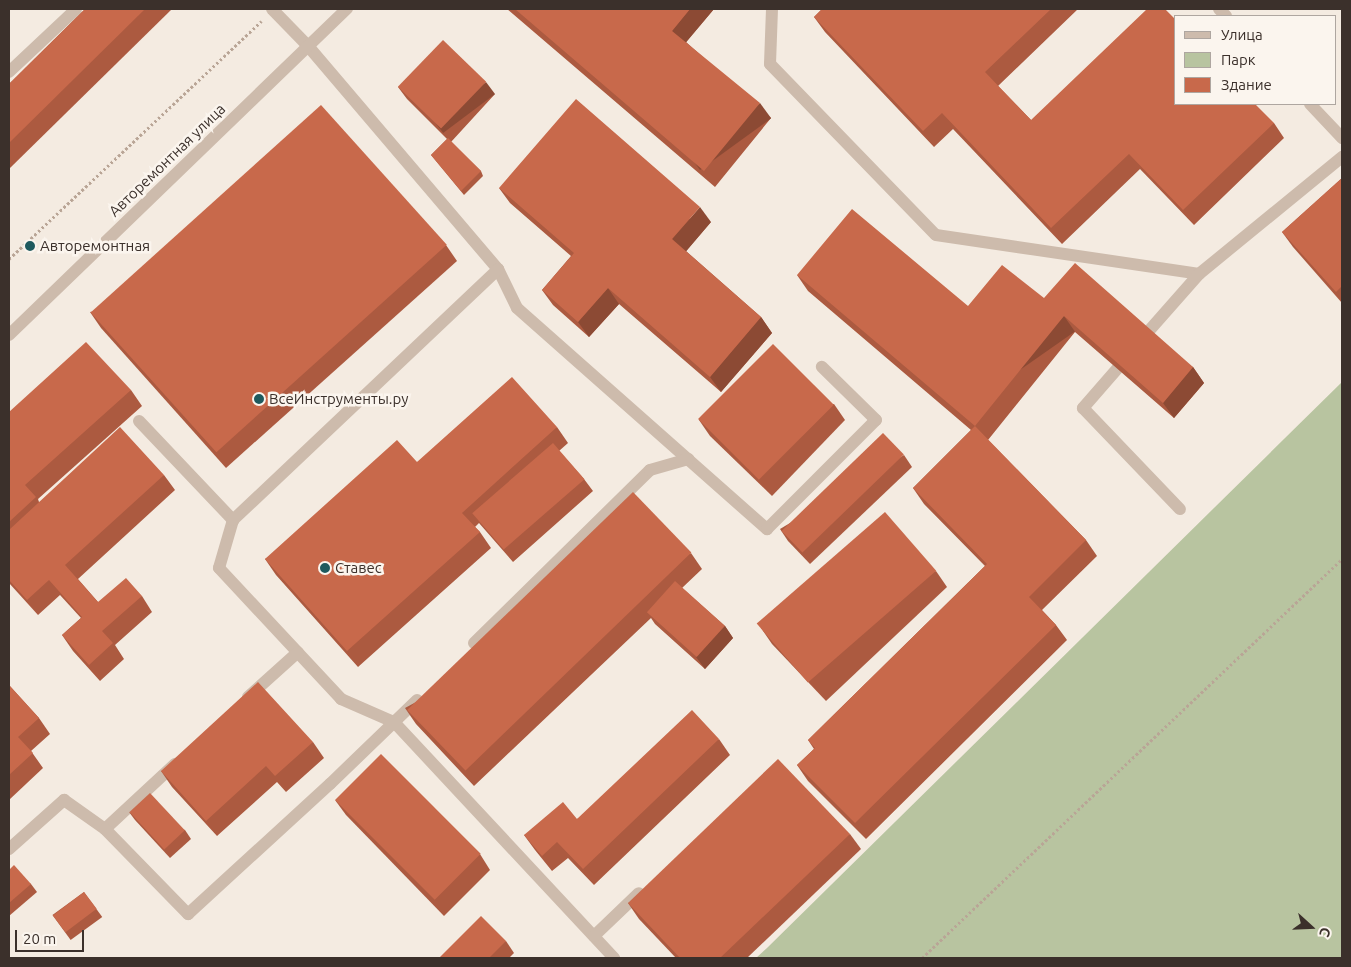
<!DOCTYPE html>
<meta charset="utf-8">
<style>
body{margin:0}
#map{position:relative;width:1351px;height:967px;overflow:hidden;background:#f4ebe1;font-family:Ubuntu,sans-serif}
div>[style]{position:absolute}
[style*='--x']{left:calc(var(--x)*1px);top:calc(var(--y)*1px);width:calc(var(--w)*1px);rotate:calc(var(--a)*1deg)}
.green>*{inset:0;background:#b8c4a0}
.path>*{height:3px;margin-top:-1.5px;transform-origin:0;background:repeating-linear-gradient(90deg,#b9a596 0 2.5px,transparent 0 5px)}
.minor>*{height:12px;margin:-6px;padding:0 6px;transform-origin:6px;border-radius:6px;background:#cdbbac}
.wall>*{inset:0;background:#ac5a40;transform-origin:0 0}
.shaded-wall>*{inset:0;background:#8c4a34;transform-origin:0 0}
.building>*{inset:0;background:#c8694b;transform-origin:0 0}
.dots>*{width:14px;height:14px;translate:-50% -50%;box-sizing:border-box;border:2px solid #fbf5ee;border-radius:50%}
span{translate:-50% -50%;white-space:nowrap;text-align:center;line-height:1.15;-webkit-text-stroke:5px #fbf5ee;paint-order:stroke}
.street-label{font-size:15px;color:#3b302b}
.poi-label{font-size:15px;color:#3b302b}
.left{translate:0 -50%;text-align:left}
.frame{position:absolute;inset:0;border:10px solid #3b302b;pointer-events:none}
.legend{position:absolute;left:1174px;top:15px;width:162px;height:90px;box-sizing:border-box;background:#fbf5ee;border:1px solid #aea6a0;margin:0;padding:6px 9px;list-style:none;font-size:15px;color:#3b302b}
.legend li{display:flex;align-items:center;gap:10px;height:25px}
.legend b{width:25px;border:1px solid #aea6a0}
.north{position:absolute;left:1286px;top:902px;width:50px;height:50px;-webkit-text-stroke:4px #fbf5ee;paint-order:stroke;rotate:110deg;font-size:14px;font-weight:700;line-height:20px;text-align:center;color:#3b302b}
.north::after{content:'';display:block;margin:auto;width:18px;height:22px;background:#3b302b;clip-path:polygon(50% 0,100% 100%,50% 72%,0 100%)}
.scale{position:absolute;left:15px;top:930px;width:69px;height:22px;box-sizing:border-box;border:2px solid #3b302b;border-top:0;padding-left:6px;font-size:15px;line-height:18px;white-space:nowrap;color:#3b302b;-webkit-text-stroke:4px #fbf5ee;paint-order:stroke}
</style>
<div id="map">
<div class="green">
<i style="clip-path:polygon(1342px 382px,1342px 958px,756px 958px,767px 948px)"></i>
</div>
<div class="path">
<i style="--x:9;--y:259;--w:347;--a:-43.3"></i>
<i style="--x:922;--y:958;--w:579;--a:-43.53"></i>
</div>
<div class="minor">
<i style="--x:272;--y:9;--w:52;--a:45.8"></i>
<i style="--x:308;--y:46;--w:293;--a:49.6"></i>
<i style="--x:498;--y:269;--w:43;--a:64"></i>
<i style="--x:517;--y:308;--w:334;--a:41.5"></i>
<i style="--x:767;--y:529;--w:154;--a:-45"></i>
<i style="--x:876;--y:420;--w:76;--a:-135.5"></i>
<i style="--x:772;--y:9;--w:55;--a:92.1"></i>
<i style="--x:770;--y:64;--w:238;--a:45.9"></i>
<i style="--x:936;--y:235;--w:266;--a:8.4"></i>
<i style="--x:1199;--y:274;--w:185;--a:-39.3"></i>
<i style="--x:1219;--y:9;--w:10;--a:45"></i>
<i style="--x:9;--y:72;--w:92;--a:-43.2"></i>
<i style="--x:1310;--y:104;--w:47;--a:46.7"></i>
<i style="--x:1147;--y:333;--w:79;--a:-48.6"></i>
<i style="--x:9;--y:335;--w:470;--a:-44"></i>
<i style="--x:1117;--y:369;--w:52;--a:131.1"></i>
<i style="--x:1083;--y:408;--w:140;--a:46.2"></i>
<i style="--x:139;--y:421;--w:137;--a:46.5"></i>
<i style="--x:233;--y:520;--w:50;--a:106.3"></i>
<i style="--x:219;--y:568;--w:179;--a:47"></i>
<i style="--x:341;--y:699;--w:58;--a:23.5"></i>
<i style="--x:394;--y:722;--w:323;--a:47"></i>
<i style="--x:233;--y:520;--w:365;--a:-43.4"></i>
<i style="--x:474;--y:643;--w:247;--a:-44.5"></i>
<i style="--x:650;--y:470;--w:40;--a:-16"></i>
<i style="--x:248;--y:697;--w:67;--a:-42"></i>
<i style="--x:105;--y:829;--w:96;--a:-42.9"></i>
<i style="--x:9;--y:849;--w:74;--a:-41.7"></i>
<i style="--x:64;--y:800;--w:50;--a:35.3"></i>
<i style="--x:105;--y:829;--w:119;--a:45.7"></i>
<i style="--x:188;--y:914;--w:193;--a:-42.5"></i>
<i style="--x:330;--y:784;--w:121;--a:-44"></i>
<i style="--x:594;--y:936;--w:62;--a:-43.7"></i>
</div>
<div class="wall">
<i style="clip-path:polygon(85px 9px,172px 9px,9px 169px,9px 84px)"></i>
<i style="clip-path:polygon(507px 9px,714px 9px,686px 42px,771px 118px,715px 187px)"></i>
<i style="clip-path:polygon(822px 9px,1078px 9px,998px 86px,1031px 120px,1274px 123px,1284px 138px,1194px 225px,1140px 169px,1062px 244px,953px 129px,934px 147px,825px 32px,814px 17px)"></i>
<i style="clip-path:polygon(398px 87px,495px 94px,451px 142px,481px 171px,483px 176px,464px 195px,431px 155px,447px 139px,407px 99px)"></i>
<i style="clip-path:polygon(1342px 178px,1342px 303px,1293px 247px,1282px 232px)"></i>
<i style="clip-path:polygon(499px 188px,711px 222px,686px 251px,761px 317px,772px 333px,721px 392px,619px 304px,589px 337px,553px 305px,542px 290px,571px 256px,510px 203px)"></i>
<i style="clip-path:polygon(446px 245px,457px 261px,226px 468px,101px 328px,90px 312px)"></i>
<i style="clip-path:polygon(797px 275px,968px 306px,1044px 298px,1193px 367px,1204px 383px,1174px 418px,1075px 332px,988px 440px,1086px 540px,1097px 556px,1042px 610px,1056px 625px,1067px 640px,866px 839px,808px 781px,797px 765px,814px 749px,808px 740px,985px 566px,924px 504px,913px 488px,971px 430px,808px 291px)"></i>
<i style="clip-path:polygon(131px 390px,142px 406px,38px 499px,39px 502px,164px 475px,175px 490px,78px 579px,98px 602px,142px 596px,152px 612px,115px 645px,124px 659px,100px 681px,73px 651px,62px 635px,81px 618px,60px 595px,38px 615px,9px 583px,9px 412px)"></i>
<i style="clip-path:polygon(834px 404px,845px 420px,772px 496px,710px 436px,699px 420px)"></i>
<i style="clip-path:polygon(557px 427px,568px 443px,559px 451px,584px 479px,593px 491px,513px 562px,479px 523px,475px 527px,480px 532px,491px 548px,358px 667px,276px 575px,265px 559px,417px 462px)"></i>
<i style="clip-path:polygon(904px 455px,912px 467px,810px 564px,788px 541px,780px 529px)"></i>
<i style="clip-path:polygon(691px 553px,702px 569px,682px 588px,725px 626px,733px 638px,705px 669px,655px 624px,651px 618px,474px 786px,416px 724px,405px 708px)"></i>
<i style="clip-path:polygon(936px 571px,947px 587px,826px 701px,772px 644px,761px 628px)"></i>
<i style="clip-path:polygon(9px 685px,39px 718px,50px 734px,31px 751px,43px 768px,9px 800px)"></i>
<i style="clip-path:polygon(719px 739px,730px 755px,594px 885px,568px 858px,552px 871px,535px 850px,524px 835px,577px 819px)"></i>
<i style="clip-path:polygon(313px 742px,324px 758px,286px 792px,277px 782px,217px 836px,172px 787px,161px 771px)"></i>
<i style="clip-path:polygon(335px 800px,480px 854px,490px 870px,444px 916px,346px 815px)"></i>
<i style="clip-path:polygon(129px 812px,185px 830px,191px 839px,170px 858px,135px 820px)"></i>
<i style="clip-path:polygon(850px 834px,861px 849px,747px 958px,676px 958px,639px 919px,628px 903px)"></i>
<i style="clip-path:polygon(9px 870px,31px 884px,37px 892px,9px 916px)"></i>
<i style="left:84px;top:892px;width:31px;height:39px;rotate:54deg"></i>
<i style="clip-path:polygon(506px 941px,514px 953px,509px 958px,439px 958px)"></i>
</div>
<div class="shaded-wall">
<i style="clip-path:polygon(690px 9px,714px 9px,683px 46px,672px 31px)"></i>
<i style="left:486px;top:82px;width:15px;height:65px;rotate:53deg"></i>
<i style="left:760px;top:103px;width:19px;height:88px;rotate:54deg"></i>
<i style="clip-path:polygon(700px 207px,711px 222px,683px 255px,672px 239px)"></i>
<i style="clip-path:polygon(608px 288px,619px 304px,589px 337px,578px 322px)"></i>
<i style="left:1064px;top:316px;width:19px;height:141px;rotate:55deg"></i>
<i style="clip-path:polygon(761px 317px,772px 333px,721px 392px,710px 377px)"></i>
<i style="clip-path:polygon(1193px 367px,1204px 383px,1174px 418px,1163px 403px)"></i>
<i style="clip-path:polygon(725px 626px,733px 638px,705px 669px,696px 657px)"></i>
</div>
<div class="building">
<i style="clip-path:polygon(85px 9px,145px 9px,9px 143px,9px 84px)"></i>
<i style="clip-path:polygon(515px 9px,690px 9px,672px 31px,760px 103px,704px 171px)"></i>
<i style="clip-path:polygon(822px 9px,1051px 9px,985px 72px,1031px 120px,1147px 9px,1165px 9px,1175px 19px,1175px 104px,1255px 104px,1274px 123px,1183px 210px,1129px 154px,1051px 228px,942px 113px,923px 131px,814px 17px)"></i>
<i style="left:443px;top:40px;width:60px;height:65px;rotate:44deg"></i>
<i style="clip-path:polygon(576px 99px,700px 207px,672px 239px,761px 317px,710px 377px,608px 288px,578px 322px,542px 290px,574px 253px,499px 188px)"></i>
<i style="left:321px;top:105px;width:188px;height:310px;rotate:48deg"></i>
<i style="clip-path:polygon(448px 138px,481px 171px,461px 191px,431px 155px)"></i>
<i style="clip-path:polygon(1342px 178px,1342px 286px,1336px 292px,1282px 232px)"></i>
<i style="clip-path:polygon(852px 209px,968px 306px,1002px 265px,1044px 298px,1075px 263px,1193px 367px,1163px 403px,1064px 316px,975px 426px,797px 275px)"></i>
<i style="clip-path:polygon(86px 342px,131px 390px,25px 485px,36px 497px,9px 522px,9px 412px)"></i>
<i style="left:773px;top:344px;width:86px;height:106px;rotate:45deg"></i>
<i style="clip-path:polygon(512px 377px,557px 427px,462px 513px,480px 532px,347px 651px,265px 559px,397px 440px,417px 462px)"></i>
<i style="clip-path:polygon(975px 426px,1086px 540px,1029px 597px,1056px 625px,855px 823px,797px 765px,815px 748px,808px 740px,987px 564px,913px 488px)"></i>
<i style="clip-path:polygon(120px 427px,164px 475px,65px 565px,98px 602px,126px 578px,142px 596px,102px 631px,113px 643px,89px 665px,62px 635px,82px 617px,49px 580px,27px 600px,9px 580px,9px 530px)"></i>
<i style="left:883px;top:433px;width:30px;height:141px;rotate:46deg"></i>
<i style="left:553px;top:443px;width:48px;height:107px;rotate:49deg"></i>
<i style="left:633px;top:492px;width:84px;height:314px;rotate:46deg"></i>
<i style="left:885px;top:512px;width:78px;height:170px;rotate:49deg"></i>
<i style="left:675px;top:581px;width:67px;height:42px;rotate:42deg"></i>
<i style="clip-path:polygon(258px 682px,313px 742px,275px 776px,266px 766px,206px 821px,161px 771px)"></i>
<i style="clip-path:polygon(9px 685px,39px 718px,18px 737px,33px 753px,9px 775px)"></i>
<i style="clip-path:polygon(692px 710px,719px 739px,583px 869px,557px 842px,542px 856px,524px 835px,563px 802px,577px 819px)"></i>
<i style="left:381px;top:754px;width:141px;height:65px;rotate:45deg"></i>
<i style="clip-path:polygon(778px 759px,850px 834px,720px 958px,680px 958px,628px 903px)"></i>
<i style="left:150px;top:793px;width:51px;height:28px;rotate:47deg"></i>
<i style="clip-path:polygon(14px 865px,31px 884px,9px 903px,9px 870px)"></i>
<i style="left:84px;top:892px;width:21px;height:39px;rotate:53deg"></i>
<i style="clip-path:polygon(481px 916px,506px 941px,489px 958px,439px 958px)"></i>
</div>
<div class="dots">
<i style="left:30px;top:246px;background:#1f5a5e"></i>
<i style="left:259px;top:399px;background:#1f5a5e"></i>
<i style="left:325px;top:568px;background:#1f5a5e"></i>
</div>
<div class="street-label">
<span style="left:167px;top:160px;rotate:-44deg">Авторемонтная улица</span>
</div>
<div class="poi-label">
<span class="left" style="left:40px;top:246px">Авторемонтная</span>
<span class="left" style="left:269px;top:399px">ВсеИнструменты.ру</span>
<span class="left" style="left:335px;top:568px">Ставес</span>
</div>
<div class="frame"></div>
<ul class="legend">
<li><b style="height:6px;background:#cdbbac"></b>Улица</li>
<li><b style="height:14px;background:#b8c4a0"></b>Парк</li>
<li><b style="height:14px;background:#c8694b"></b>Здание</li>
</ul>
<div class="north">С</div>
<div class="scale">20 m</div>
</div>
